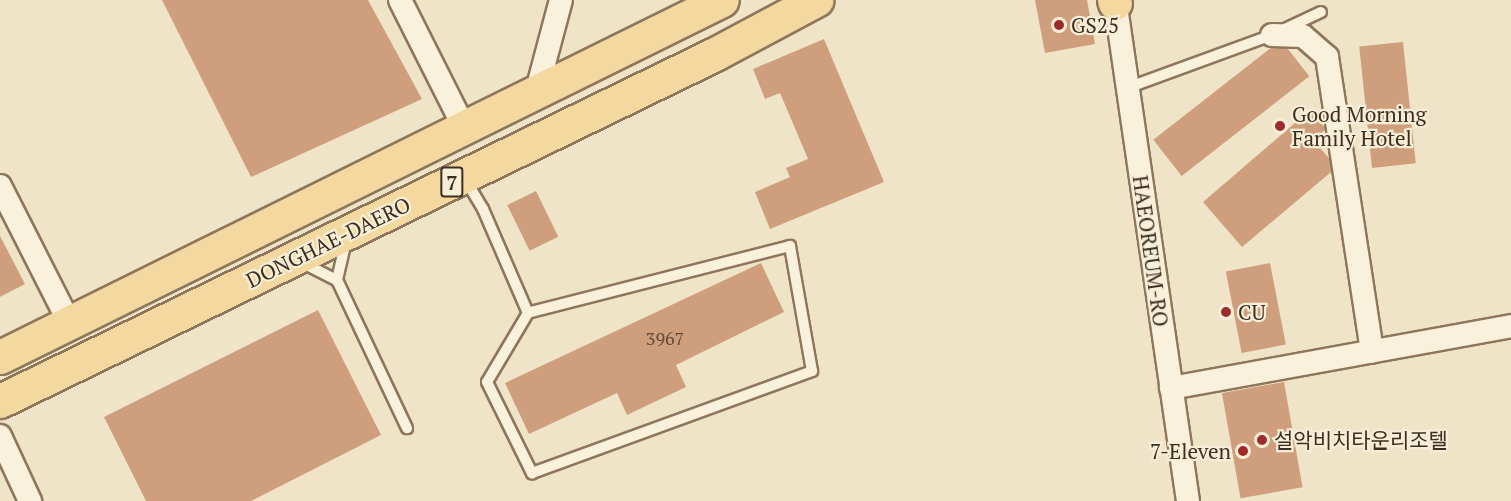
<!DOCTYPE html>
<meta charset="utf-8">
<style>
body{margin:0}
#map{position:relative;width:1511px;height:501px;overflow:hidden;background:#f0e4c8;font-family:"PT Serif","Noto Sans KR",serif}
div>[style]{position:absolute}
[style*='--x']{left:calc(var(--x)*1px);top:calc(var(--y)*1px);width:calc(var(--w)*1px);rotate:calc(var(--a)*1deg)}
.building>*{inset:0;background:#cf9f7d;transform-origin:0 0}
.roads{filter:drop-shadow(2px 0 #8d765c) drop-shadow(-2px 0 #8d765c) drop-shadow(0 2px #8d765c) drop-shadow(0 -2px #8d765c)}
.lane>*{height:10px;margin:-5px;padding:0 5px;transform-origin:5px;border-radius:5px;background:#faf1dc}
.street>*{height:22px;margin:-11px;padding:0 11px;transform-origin:11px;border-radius:11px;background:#faf1dc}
.primary>*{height:33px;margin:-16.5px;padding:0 16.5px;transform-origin:16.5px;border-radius:16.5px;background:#f3d9a0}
.dots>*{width:16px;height:16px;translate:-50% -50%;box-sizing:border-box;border:3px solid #f7eed8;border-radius:50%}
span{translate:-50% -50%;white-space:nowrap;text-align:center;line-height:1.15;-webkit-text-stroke:4.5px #f7eed8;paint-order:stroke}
.number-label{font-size:18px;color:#624a37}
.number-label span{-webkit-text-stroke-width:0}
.shield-label span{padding:2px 4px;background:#f7eed8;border:2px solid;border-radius:4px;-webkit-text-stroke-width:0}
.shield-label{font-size:20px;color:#3d2e20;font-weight:700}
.poi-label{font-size:21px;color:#3d2e20}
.left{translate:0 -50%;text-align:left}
.right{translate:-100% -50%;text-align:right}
.street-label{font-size:21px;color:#3d2e20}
</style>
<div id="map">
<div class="building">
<i style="clip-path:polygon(162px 0,368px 0,422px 99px,251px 177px)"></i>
<i style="clip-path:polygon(1035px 0,1087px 0,1095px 44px,1045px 53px)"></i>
<i style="clip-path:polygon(824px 39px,884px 182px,770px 229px,755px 192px,790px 177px,786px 168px,808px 159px,780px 93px,765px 99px,753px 69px)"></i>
<i style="left:1281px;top:40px;width:46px;height:162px;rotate:52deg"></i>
<i style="left:1403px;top:42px;width:122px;height:44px;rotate:84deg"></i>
<i style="clip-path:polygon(1310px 110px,1326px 129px,1313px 140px,1337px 167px,1242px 247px,1203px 202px)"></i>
<i style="left:536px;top:191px;width:51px;height:32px;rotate:64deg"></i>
<i style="clip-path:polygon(0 236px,25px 284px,0 297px)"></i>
<i style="clip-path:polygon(761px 263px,784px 312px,676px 365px,686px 387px,627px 415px,617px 393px,529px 434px,505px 383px)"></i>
<i style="left:1270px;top:263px;width:83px;height:45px;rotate:79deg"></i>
<i style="clip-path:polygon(318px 310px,381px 435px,251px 501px,146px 501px,104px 417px)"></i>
<i style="left:1284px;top:382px;width:107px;height:63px;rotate:80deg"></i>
</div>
<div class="roads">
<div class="lane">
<i style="--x:1127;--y:88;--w:154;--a:-20.1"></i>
<i style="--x:1272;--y:35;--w:54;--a:-25.1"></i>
<i style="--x:465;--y:179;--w:35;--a:59"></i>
<i style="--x:483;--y:209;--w:113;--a:66.6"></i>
<i style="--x:528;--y:313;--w:80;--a:120.7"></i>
<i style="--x:487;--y:382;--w:102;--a:63.7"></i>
<i style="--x:532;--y:473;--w:298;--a:-20"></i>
<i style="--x:812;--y:371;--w:127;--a:-100"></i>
<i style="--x:790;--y:246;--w:270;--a:165.7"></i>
<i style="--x:346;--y:241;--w:40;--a:103"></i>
<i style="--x:337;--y:280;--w:164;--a:64.7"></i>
<i style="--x:303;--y:263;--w:38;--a:27"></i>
</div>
<div class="street">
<i style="--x:400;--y:0;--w:144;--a:63.3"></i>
<i style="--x:1115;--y:0;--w:506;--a:81.71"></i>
<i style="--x:1272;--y:35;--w:31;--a:2"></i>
<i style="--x:1303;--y:36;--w:32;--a:41"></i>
<i style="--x:1327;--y:57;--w:298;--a:81.3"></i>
<i style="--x:537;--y:90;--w:93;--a:-75.1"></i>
<i style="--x:0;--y:186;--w:153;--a:63.1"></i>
<i style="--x:1171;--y:388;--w:346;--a:-10.3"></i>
<i style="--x:0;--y:436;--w:72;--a:65.2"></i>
</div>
<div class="primary">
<i style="--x:1114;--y:0;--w:3;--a:72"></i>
<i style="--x:0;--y:357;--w:805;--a:-26.31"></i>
<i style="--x:0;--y:401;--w:795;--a:-25.89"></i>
<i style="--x:715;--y:54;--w:115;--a:-28.1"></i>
</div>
</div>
<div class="dots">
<i style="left:1059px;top:25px;background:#9e2a2b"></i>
<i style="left:1280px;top:126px;background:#9e2a2b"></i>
<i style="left:1226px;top:312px;background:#9e2a2b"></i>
<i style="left:1262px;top:440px;background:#9e2a2b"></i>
<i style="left:1243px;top:451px;background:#9e2a2b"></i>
</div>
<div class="number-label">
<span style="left:665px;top:338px">3967</span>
</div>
<div class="shield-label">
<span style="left:452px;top:182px">7</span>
</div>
<div class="poi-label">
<span class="left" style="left:1071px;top:25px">GS25</span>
<span class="left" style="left:1292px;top:126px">Good Morning<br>Family Hotel</span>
<span class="left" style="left:1238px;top:312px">CU</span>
<span class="left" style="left:1274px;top:440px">설악비치타운리조텔</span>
<span class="right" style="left:1231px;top:451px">7-Eleven</span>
</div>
<div class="street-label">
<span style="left:328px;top:242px;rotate:-26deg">DONGHAE-DAERO</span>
<span style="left:1151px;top:251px;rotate:82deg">HAEOREUM-RO</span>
</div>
</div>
